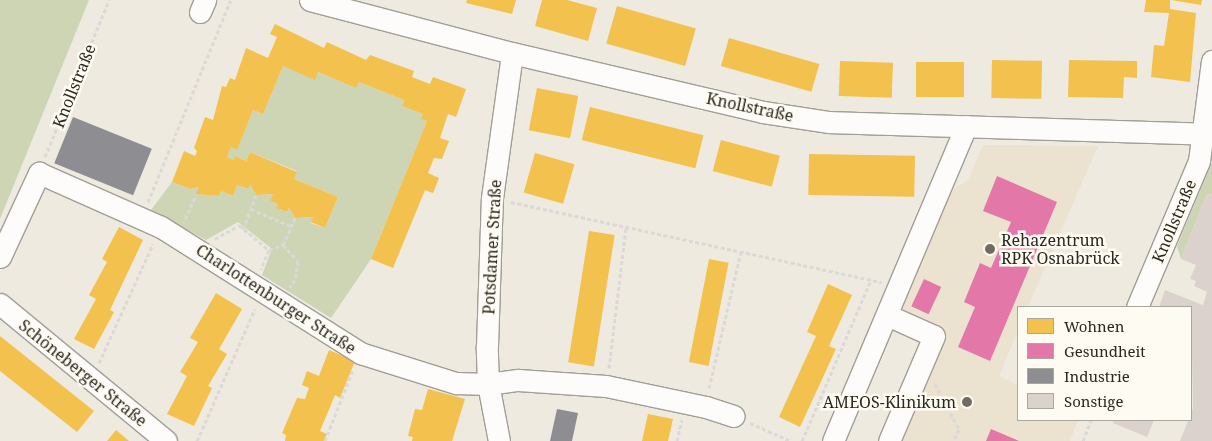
<!DOCTYPE html>
<meta charset="utf-8">
<style>
body{margin:0}
#map{position:relative;width:1212px;height:441px;overflow:hidden;background:#efeae0;font-family:"Noto Serif",serif}
div>[style]{position:absolute}
[style*='--x']{left:calc(var(--x)*1px);top:calc(var(--y)*1px);width:calc(var(--w)*1px);rotate:calc(var(--a)*1deg)}
.built>*{inset:0;background:#ebe3d0}
.green>*{inset:0;background:#cdd5b5}
.homes>*{inset:0;background:#f2c14e;transform-origin:0 0}
.health>*{inset:0;background:#e377a8;transform-origin:0 0}
.industry>*{inset:0;background:#8d8d92;transform-origin:0 0}
.building>*{inset:0;background:#dcd2cd}
.path>*{height:3px;margin-top:-1.5px;transform-origin:0;background:repeating-linear-gradient(90deg,#dad9d6 0 4px,transparent 0 6.5px)}
.roads{filter:drop-shadow(1px 0 #a19e96) drop-shadow(-1px 0 #a19e96) drop-shadow(0 1px #a19e96) drop-shadow(0 -1px #a19e96)}
.minor>*{height:21px;margin:-10.5px;padding:0 10.5px;transform-origin:10.5px;border-radius:10.5px;background:#fdfcfa}
.dots>*{width:14px;height:14px;translate:-50% -50%;box-sizing:border-box;border:2px solid #fefbf3;border-radius:50%}
span{translate:-50% -50%;white-space:nowrap;text-align:center;line-height:1.15;-webkit-text-stroke:5px #fefbf3;paint-order:stroke}
.street-label{font-size:16px;color:#2b2821}
.poi-label{font-size:16px;color:#2b2821}
.left{translate:0 -50%;text-align:left}
.right{translate:-100% -50%;text-align:right}
.legend{position:absolute;left:1017px;top:306px;width:175px;height:115px;box-sizing:border-box;background:#fefbf3;border:1px solid #aaa79f;margin:0;padding:6px 9px;list-style:none;font-size:15px;color:#2b2821}
.legend li{display:flex;align-items:center;gap:10px;height:25px}
.legend b{width:25px;border:1px solid #aaa79f}
</style>
<div id="map">
<div class="built">
<i style="clip-path:polygon(983px 145px,1098px 146px,1028px 307px,1018px 307px,1018px 331px,999px 376px,1018px 385px,1018px 420px,1078px 420px,1070px 441px,899px 441px,946px 332px,900px 312px,950px 191px,968px 180px)"></i>
</div>
<div class="green">
<i style="clip-path:polygon(0 0,89px 0,0 219px)"></i>
<i style="clip-path:polygon(283px 66px,315px 79px,318px 72px,356px 88px,359px 82px,404px 100px,402px 106px,423px 114px,422px 119px,427px 121px,371px 259px,331px 318px,262px 275px,272px 249px,238px 222px,206px 240px,151px 210px,172px 182px,191px 189px,199px 187px,197px 194px,219px 196px,221px 191px,233px 196px,237px 185px,247px 189px,250px 184px,256px 195px,273px 194px,270px 201px,278px 204px,276px 208px,287px 212px,289px 208px,295px 218px,313px 217px,311px 223px,325px 228px,338px 197px,294px 179px,297px 171px,250px 152px,246px 161px,235px 156px,233px 160px,227px 157px,231px 147px,237px 149px,253px 110px,263px 114px)"></i>
<i style="clip-path:polygon(1212px 162px,1212px 195px,1207px 194px,1181px 259px,1177px 246px)"></i>
</div>
<div class="homes">
<i style="clip-path:polygon(467px 0,516px 0,512px 14px,466px 3px)"></i>
<i style="clip-path:polygon(542px 0,567px 0,597px 8px,588px 41px,535px 26px)"></i>
<i style="clip-path:polygon(1146px 0,1170px 0,1170px 9px,1196px 13px,1190px 82px,1151px 77px,1154px 45px,1174px 47px,1164px 46px,1169px 13px,1144px 12px)"></i>
<i style="clip-path:polygon(1171px 0,1202px 0,1201px 5px)"></i>
<i style="left:617px;top:6px;width:82px;height:39px;rotate:16deg"></i>
<i style="clip-path:polygon(275px 24px,324px 48px,327px 42px,366px 60px,370px 55px,414px 71px,412px 77px,430px 84px,433px 77px,466px 89px,456px 117px,448px 114px,440px 138px,449px 141px,442px 159px,434px 158px,428px 173px,439px 178px,433px 193px,425px 190px,393px 268px,371px 259px,427px 121px,421px 119px,423px 114px,402px 106px,404px 100px,359px 82px,356px 88px,318px 72px,315px 80px,283px 66px,263px 114px,253px 110px,237px 150px,231px 147px,227px 157px,233px 160px,235px 156px,246px 161px,250px 152px,297px 172px,294px 179px,338px 197px,325px 228px,311px 222px,313px 217px,295px 218px,289px 208px,287px 212px,276px 208px,278px 204px,270px 201px,273px 194px,256px 195px,250px 184px,248px 189px,237px 185px,233px 196px,221px 191px,219px 196px,196px 194px,199px 187px,191px 189px,172px 182px,184px 151px,195px 156px,197px 151px,194px 148px,205px 117px,213px 120px,222px 86px,226px 87px,230px 78px,235px 80px,246px 48px,268px 58px,277px 37px,270px 34px)"></i>
<i style="left:729px;top:38px;width:94px;height:29px;rotate:16deg"></i>
<i style="left:992px;top:60px;width:50px;height:38px;rotate:1deg"></i>
<i style="clip-path:polygon(1069px 60px,1137px 61px,1137px 78px,1124px 77px,1123px 98px,1068px 97px)"></i>
<i style="left:840px;top:61px;width:53px;height:35px;rotate:2deg"></i>
<i style="left:916px;top:62px;width:48px;height:35px"></i>
<i style="left:537px;top:88px;width:42px;height:43px;rotate:11deg"></i>
<i style="left:590px;top:107px;width:117px;height:34px;rotate:14deg"></i>
<i style="left:721px;top:140px;width:61px;height:32px;rotate:15deg"></i>
<i style="left:535px;top:153px;width:41px;height:41px;rotate:16deg"></i>
<i style="left:809px;top:154px;width:106px;height:41px;rotate:1deg"></i>
<i style="clip-path:polygon(119px 227px,143px 240px,110px 310px,114px 312px,94px 349px,74px 339px,96px 299px,89px 295px,107px 262px,102px 259px)"></i>
<i style="left:589px;top:231px;width:26px;height:133px;rotate:9deg"></i>
<i style="left:709px;top:259px;width:20px;height:105px;rotate:11deg"></i>
<i style="clip-path:polygon(828px 284px,852px 295px,829px 346px,836px 349px,800px 427px,779px 417px,816px 336px,807px 332px)"></i>
<i style="clip-path:polygon(216px 293px,242px 309px,219px 349px,227px 354px,208px 386px,212px 388px,194px 426px,167px 414px,187px 376px,180px 372px,198px 342px,190px 338px)"></i>
<i style="clip-path:polygon(0 336px,94px 411px,77px 432px,0 371px)"></i>
<i style="clip-path:polygon(329px 350px,355px 361px,340px 398px,335px 395px,320px 431px,327px 434px,324px 441px,285px 441px,286px 435px,282px 433px,297px 398px,305px 399px,309px 388px,302px 385px,307px 371px,319px 376px)"></i>
<i style="clip-path:polygon(428px 389px,465px 399px,452px 441px,412px 441px,413px 437px,408px 436px,415px 409px,422px 410px)"></i>
<i style="clip-path:polygon(648px 414px,673px 419px,668px 441px,642px 441px)"></i>
<i style="clip-path:polygon(116px 430px,129px 441px,107px 441px)"></i>
</div>
<div class="health">
<i style="clip-path:polygon(997px 176px,1057px 202px,990px 361px,958px 347px,975px 307px,964px 302px,980px 263px,991px 268px,1011px 222px,983px 211px)"></i>
<i style="left:924px;top:279px;width:19px;height:30px;rotate:25deg"></i>
<i style="clip-path:polygon(991px 429px,1019px 441px,986px 441px)"></i>
</div>
<div class="industry">
<i style="left:73px;top:117px;width:85px;height:50px;rotate:22deg"></i>
<i style="clip-path:polygon(557px 409px,578px 413px,572px 441px,550px 441px)"></i>
</div>
<div class="building">
<i style="clip-path:polygon(1207px 194px,1212px 195px,1212px 441px,1180px 441px,1193px 408px,1191px 307px,1159px 307px,1165px 290px,1203px 305px,1207px 292px,1194px 286px,1196px 281px,1190px 279px,1196px 265px,1181px 259px)"></i>
<i style="clip-path:polygon(1114px 420px,1154px 420px,1147px 437px,1113px 423px)"></i>
</div>
<div class="path">
<i style="--x:45;--y:157;--w:170;--a:-67.8"></i>
<i style="--x:148;--y:202;--w:218;--a:-67.7"></i>
<i style="--x:511;--y:202;--w:379;--a:12.2"></i>
<i style="--x:251;--y:209;--w:43;--a:23"></i>
<i style="--x:185;--y:219;--w:27;--a:-66"></i>
<i style="--x:243;--y:229;--w:36;--a:-69"></i>
<i style="--x:215;--y:239;--w:28;--a:-30"></i>
<i style="--x:239;--y:225;--w:39;--a:40"></i>
<i style="--x:269;--y:250;--w:21;--a:113"></i>
<i style="--x:283;--y:245;--w:22;--a:47"></i>
<i style="--x:298;--y:261;--w:19;--a:99"></i>
<i style="--x:295;--y:280;--w:9;--a:126"></i>
<i style="--x:269;--y:250;--w:15;--a:-20"></i>
<i style="--x:283;--y:245;--w:30;--a:-66"></i>
<i style="--x:99;--y:363;--w:131;--a:-65.6"></i>
<i style="--x:609;--y:368;--w:142;--a:-83.1"></i>
<i style="--x:935;--y:384;--w:51;--a:61.9"></i>
<i style="--x:959;--y:429;--w:13;--a:113"></i>
<i style="--x:709;--y:388;--w:140;--a:-76.8"></i>
<i style="--x:750;--y:423;--w:45;--a:23.7"></i>
<i style="--x:197;--y:441;--w:144;--a:-66.3"></i>
<i style="--x:325;--y:441;--w:76;--a:-68.5"></i>
<i style="--x:677;--y:441;--w:22;--a:-77"></i>
<i style="--x:802;--y:441;--w:175;--a:-66.8"></i>
<i style="--x:1083;--y:441;--w:22;--a:-69"></i>
</div>
<div class="roads">
<div class="minor">
<i style="--x:310;--y:0;--w:209;--a:14.7"></i>
<i style="--x:512;--y:53;--w:258;--a:13.2"></i>
<i style="--x:763;--y:112;--w:67;--a:8.6"></i>
<i style="--x:829;--y:122;--w:383;--a:1.8"></i>
<i style="--x:200;--y:12;--w:13;--a:-67"></i>
<i style="--x:0;--y:257;--w:93;--a:-65.1"></i>
<i style="--x:39;--y:173;--w:133;--a:23.9"></i>
<i style="--x:161;--y:227;--w:236;--a:32.3"></i>
<i style="--x:360;--y:353;--w:101;--a:17.4"></i>
<i style="--x:456;--y:383;--w:32;--a:2"></i>
<i style="--x:488;--y:384;--w:30;--a:-8"></i>
<i style="--x:518;--y:380;--w:88;--a:3.9"></i>
<i style="--x:606;--y:386;--w:102;--a:11.9"></i>
<i style="--x:706;--y:407;--w:29;--a:18"></i>
<i style="--x:0;--y:304;--w:215;--a:39.5"></i>
<i style="--x:1137;--y:307;--w:159;--a:-67"></i>
<i style="--x:1199;--y:161;--w:101;--a:-82.6"></i>
<i style="--x:887;--y:315;--w:51;--a:24.1"></i>
<i style="--x:934;--y:336;--w:114;--a:113.2"></i>
<i style="--x:499;--y:441;--w:58;--a:-100.9"></i>
<i style="--x:488;--y:384;--w:38;--a:-92"></i>
<i style="--x:487;--y:346;--w:148;--a:-88.1"></i>
<i style="--x:492;--y:198;--w:146;--a:-82.1"></i>
<i style="--x:833;--y:441;--w:342;--a:-67.1"></i>
</div>
</div>
<div class="dots">
<i style="left:990px;top:249px;background:#706c64"></i>
<i style="left:967px;top:402px;background:#706c64"></i>
</div>
<div class="street-label">
<span style="left:74px;top:86px;rotate:-68deg">Knollstraße</span>
<span style="left:750px;top:107px;rotate:12deg">Knollstraße</span>
<span style="left:1174px;top:221px;rotate:-67deg">Knollstraße</span>
<span style="left:492px;top:247px;rotate:-87deg">Potsdamer Straße</span>
<span style="left:276px;top:299px;rotate:33deg">Charlottenburger Straße</span>
<span style="left:83px;top:373px;rotate:39deg">Schöneberger Straße</span>
</div>
<div class="poi-label">
<span class="left" style="left:1001px;top:249px">Rehazentrum<br>RPK Osnabrück</span>
<span class="right" style="left:956px;top:402px">AMEOS-Klinikum</span>
</div>
<ul class="legend">
<li><b style="height:14px;background:#f2c14e"></b>Wohnen</li>
<li><b style="height:14px;background:#e377a8"></b>Gesundheit</li>
<li><b style="height:14px;background:#8d8d92"></b>Industrie</li>
<li><b style="height:14px;background:#dcd2cd"></b>Sonstige</li>
</ul>
</div>
